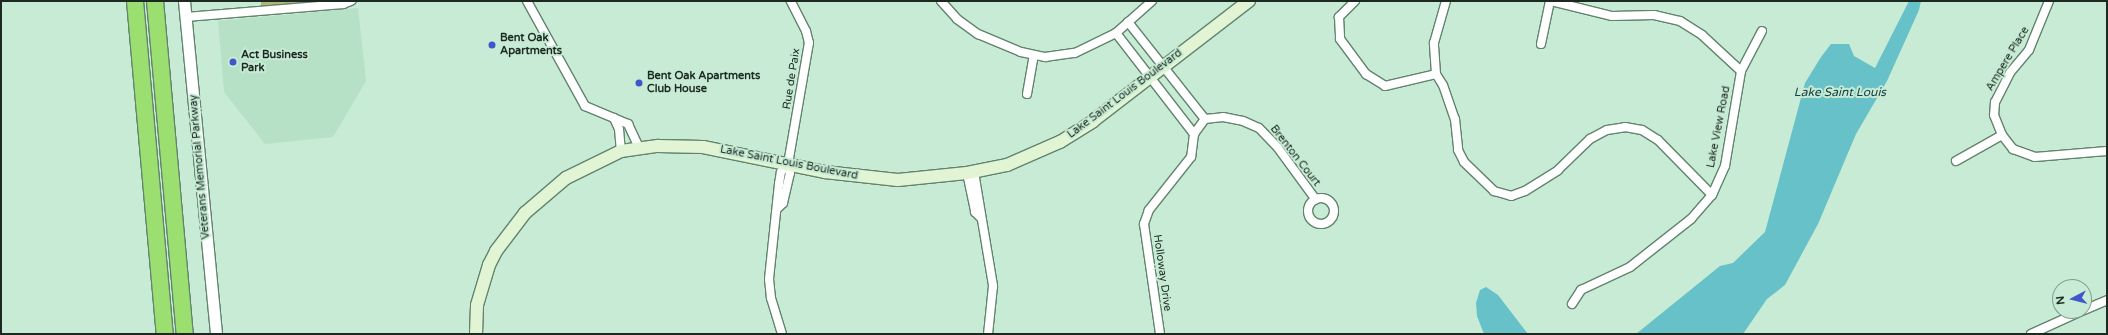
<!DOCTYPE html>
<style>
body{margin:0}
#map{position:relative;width:2108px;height:335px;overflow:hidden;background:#c7ebd4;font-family:"Varela Round",sans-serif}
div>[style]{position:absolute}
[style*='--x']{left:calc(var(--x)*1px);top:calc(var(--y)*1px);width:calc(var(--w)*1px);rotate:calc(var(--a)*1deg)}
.built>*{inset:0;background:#b6e1c6}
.green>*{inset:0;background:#b1b676}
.water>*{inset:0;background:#67c1c8}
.roads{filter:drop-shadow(1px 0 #62836e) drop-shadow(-1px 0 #62836e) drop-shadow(0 1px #62836e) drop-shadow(0 -1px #62836e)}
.minor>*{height:8px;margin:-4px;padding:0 4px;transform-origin:4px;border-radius:4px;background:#fff}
.minor>.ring{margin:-4px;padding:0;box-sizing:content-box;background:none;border:8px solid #fff;border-radius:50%}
.tertiary>*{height:11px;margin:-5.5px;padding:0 5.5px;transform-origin:5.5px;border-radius:5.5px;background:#fff}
.secondary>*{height:12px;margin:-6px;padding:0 6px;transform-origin:6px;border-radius:6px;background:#e1f5d4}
.motorway>*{height:16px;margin:-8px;padding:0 8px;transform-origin:8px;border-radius:8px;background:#9adf6f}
.dots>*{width:11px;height:11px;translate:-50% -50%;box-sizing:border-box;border:2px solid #c7ebd4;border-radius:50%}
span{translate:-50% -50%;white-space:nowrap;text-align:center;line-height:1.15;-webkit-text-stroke:4px #c7ebd4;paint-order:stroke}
.poi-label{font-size:11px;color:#1b2921;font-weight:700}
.left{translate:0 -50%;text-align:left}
.street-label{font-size:11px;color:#1b2921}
.water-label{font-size:12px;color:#164144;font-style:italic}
.frame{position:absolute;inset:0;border:2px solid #1b2921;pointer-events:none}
.north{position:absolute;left:2052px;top:279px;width:40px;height:40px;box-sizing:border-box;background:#c7ebd4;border:1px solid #829d8c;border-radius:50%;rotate:263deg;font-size:11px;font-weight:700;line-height:16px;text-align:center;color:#1b2921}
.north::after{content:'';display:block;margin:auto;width:14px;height:18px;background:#4056ca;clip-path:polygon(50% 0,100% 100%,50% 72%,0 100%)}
</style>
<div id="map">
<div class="built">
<i style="clip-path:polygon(358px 8px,366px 81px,333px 137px,265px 144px,224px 92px,218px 21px)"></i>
</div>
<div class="green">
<i style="clip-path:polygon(261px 1px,317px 1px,261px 6px)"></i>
</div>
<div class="water">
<i style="clip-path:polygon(1909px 1px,1921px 1px,1919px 10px,1887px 81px,1856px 134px,1818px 224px,1785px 285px,1767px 299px,1743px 334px,1636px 334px,1720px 266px,1733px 263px,1765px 232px,1805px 83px,1821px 57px,1831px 44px,1849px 44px,1854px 56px,1875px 68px)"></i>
<i style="clip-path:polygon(1486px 287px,1498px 295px,1528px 334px,1484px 334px,1477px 316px,1476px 303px,1480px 290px)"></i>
</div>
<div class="roads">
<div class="minor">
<i style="--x:527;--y:1;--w:120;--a:61.1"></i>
<i style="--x:585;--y:106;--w:47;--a:22.7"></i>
<i style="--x:628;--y:124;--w:26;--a:65"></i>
<i style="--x:941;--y:1;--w:24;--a:48"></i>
<i style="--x:957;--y:19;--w:26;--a:36"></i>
<i style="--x:978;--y:34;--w:47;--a:22.7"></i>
<i style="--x:1021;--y:52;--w:25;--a:12"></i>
<i style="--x:1045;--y:57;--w:30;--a:-8"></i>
<i style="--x:1075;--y:53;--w:46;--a:-26"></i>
<i style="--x:1116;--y:33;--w:48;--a:-41.6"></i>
<i style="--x:1355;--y:1;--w:23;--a:135"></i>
<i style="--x:1339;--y:17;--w:22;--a:87"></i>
<i style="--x:1340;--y:39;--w:44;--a:53.4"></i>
<i style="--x:1366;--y:74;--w:22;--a:32"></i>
<i style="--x:1385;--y:86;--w:52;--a:-13.2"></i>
<i style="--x:1436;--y:74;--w:31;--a:-94"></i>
<i style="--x:1434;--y:43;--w:44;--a:-74.1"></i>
<i style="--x:1551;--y:1;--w:63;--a:13.8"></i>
<i style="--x:1612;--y:16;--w:42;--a:-1.4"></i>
<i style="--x:1654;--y:15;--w:27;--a:13"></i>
<i style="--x:1680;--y:21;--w:26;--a:32"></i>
<i style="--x:1702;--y:35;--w:53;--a:42.7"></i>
<i style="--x:2049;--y:1;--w:53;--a:112.2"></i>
<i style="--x:2029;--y:50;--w:30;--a:130"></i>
<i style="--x:2010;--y:73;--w:33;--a:117"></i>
<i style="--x:1995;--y:102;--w:13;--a:94"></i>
<i style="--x:1994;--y:115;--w:22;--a:68"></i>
<i style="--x:2002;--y:135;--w:18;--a:52"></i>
<i style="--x:2013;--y:149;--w:23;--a:20"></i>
<i style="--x:2035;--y:157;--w:72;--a:-4.8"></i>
<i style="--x:186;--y:17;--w:158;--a:-4.7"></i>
<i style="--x:343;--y:4;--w:9;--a:-21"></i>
<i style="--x:1128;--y:22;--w:124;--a:51.6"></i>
<i style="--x:1116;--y:33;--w:128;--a:52.3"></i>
<i style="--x:1194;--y:134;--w:23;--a:97"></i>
<i style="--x:1191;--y:157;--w:68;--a:128.4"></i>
<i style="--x:1149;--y:210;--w:15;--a:110"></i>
<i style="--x:1144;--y:224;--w:111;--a:81.7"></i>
<i style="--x:1541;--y:44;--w:44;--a:-78.2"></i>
<i style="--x:1436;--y:74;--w:13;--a:58"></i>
<i style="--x:1443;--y:85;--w:36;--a:71"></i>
<i style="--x:1455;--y:119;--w:31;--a:84"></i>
<i style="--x:1458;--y:150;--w:13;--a:63"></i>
<i style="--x:1464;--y:162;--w:42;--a:44"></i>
<i style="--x:1494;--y:191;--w:18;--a:16"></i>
<i style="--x:1511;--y:196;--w:15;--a:-20"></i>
<i style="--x:1525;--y:191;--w:39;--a:-32"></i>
<i style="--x:1558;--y:170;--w:45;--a:-44.1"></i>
<i style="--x:1590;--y:139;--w:19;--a:-28"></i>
<i style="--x:1607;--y:130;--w:18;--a:-9"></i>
<i style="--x:1625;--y:127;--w:17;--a:10"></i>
<i style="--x:1642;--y:130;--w:19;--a:32"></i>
<i style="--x:1658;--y:140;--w:77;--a:45.5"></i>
<i style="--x:1027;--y:94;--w:39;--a:-80"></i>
<i style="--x:614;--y:118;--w:12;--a:66"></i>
<i style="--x:619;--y:129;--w:22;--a:85"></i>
<i style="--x:1194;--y:134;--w:19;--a:-54"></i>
<i style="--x:1205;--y:119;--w:18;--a:-6"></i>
<i style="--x:1223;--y:117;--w:20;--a:11"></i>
<i style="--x:1243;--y:121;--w:17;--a:24"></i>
<i style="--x:1259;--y:128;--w:28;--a:46"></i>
<i style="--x:1278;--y:148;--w:64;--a:53.8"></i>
<i style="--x:1956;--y:161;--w:53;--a:-29.5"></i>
<i style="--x:974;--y:172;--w:116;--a:80.5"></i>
<i style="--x:993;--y:286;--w:48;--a:95.9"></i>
<i style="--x:967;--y:173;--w:40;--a:78"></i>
<i style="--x:975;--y:212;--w:8;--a:45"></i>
<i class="ring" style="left:1308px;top:198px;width:18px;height:18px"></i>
<i style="--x:778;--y:208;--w:7;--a:-45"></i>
<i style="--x:783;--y:203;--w:31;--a:-77"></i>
<i style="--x:790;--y:173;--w:9;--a:-103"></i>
<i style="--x:788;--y:164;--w:123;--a:-80.2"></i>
<i style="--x:809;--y:43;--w:12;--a:-104"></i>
<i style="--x:806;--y:31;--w:34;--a:-117"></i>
<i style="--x:1572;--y:304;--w:17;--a:-57"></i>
<i style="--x:1581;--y:290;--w:54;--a:-25.1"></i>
<i style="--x:1630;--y:267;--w:78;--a:-38.2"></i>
<i style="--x:1691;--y:219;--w:32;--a:-49"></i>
<i style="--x:1712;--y:195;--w:32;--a:-66"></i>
<i style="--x:1725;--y:166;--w:96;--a:-80.4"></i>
<i style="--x:1741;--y:71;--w:45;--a:-62.3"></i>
<i style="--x:2084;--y:310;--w:25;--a:-23"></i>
<i style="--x:782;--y:334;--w:38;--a:-107"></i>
<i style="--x:771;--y:298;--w:19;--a:-96"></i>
<i style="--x:769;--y:279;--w:96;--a:-84"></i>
<i style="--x:779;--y:184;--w:12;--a:-81"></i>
<i style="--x:781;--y:172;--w:11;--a:-49"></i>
<i style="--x:2031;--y:334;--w:56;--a:-24.3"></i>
</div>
<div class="tertiary">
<i style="--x:184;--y:1;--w:335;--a:84.5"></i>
</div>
<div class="secondary">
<i style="--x:476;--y:334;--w:29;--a:-88"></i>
<i style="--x:477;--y:305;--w:42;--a:-73.3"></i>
<i style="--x:489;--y:265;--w:16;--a:-63"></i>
<i style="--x:496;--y:251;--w:48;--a:-52.7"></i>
<i style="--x:525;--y:213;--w:54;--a:-40.5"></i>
<i style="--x:566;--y:178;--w:61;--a:-26.1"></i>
<i style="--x:621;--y:151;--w:37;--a:-8"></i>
<i style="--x:658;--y:146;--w:45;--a:1.3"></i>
<i style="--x:703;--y:147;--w:125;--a:11.6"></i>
<i style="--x:825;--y:172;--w:73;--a:6.3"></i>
<i style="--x:898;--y:180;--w:69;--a:-5.8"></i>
<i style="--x:967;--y:173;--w:41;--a:-11.3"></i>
<i style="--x:1007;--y:165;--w:58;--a:-23.5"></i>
<i style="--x:1060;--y:142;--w:39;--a:-32"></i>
<i style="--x:1093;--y:121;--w:197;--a:-37.6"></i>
</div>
<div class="motorway">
<i style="--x:135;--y:1;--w:334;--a:84.9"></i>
<i style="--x:155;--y:1;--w:334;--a:84.9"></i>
</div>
</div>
<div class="dots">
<i style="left:492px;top:45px;background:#4056ca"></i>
<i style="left:233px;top:62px;background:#4056ca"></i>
<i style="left:639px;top:83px;background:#4056ca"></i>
</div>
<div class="poi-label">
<span class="left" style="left:500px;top:45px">Bent Oak<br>Apartments</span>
<span class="left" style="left:241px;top:62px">Act Business<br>Park</span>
<span class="left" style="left:647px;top:83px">Bent Oak Apartments<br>Club House</span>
</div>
<div class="street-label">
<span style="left:2008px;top:59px;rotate:-59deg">Ampere Place</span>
<span style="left:792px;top:79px;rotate:-81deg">Rue de Paix</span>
<span style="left:1125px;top:94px;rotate:-37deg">Lake Saint Louis Boulevard</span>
<span style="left:1719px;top:127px;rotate:-79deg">Lake View Road</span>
<span style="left:1295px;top:156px;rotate:52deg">Brenton Court</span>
<span style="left:789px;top:163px;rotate:11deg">Lake Saint Louis Boulevard</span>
<span style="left:200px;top:167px;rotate:-95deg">Veterans Memorial Parkway</span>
<span style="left:1162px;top:273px;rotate:82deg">Holloway Drive</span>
</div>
<div class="water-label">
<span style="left:1840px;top:93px">Lake Saint Louis</span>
</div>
<div class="frame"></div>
<div class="north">N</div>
</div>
